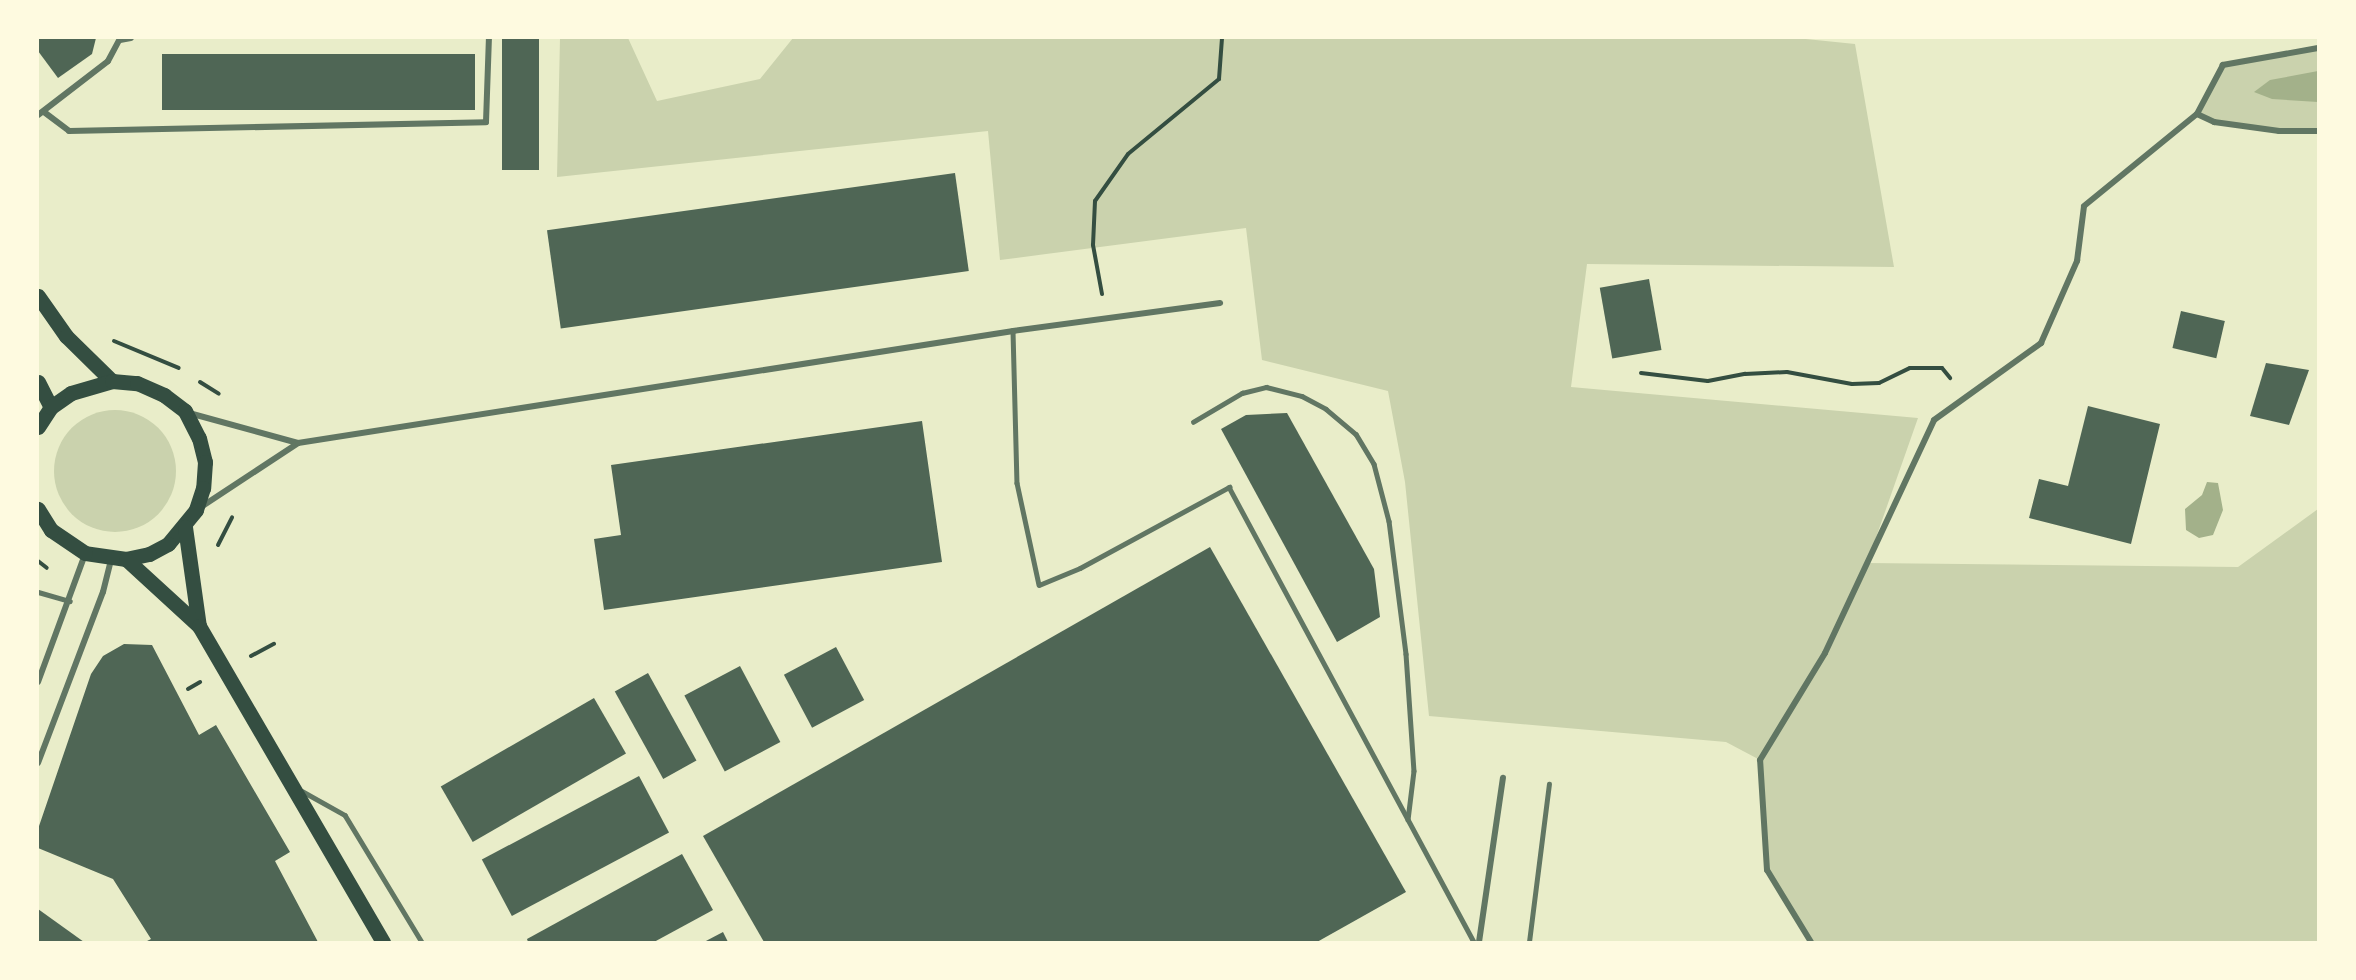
<!DOCTYPE html>
<style>
body{margin:0}
#map{position:relative;width:2356px;height:980px;overflow:hidden;background:#e9edc9;font-family:"DejaVu Sans",sans-serif}
div>[style]{position:absolute}
[style*='--x']{left:calc(var(--x)*1px);top:calc(var(--y)*1px);width:calc(var(--w)*1px);rotate:calc(var(--a)*1deg)}
.green>*{inset:0;background:#cad2ad}
.round{border-radius:50%}
.water>*{inset:0;background:#a3b18a}
.building>*{inset:0;background:#4f6655;transform-origin:0 0}
.path>*{height:4px;margin:-2px;padding:0 2px;transform-origin:2px;border-radius:2px;background:#344e41}
.service>*{height:4.5px;margin:-2.25px;padding:0 2.25px;transform-origin:2.25px;border-radius:2.25px;background:#617663}
.pedestrian>*{height:5px;margin:-2.5px;padding:0 2.5px;transform-origin:2.5px;border-radius:2.5px;background:#617663}
.minor>*{height:6px;margin:-3px;padding:0 3px;transform-origin:3px;border-radius:3px;background:#617663}
.primary>*{height:15px;margin:-7.5px;padding:0 7.5px;transform-origin:7.5px;border-radius:7.5px;background:#344e41}
span{translate:-50% -50%;white-space:nowrap;text-align:center;line-height:1.15;-webkit-text-stroke:6px #fefae0;paint-order:stroke}
.frame{position:absolute;inset:0;border:39px solid #fefae0;pointer-events:none}
</style>
<div id="map">
<div class="green">
<i style="clip-path:polygon(560px 38px,628px 38px,657px 101px,760px 79px,793px 38px,1796px 38px,1855px 44px,1894px 267px,1587px 264px,1571px 387px,1918px 418px,1867px 563px,2238px 567px,2318px 509px,2318px 942px,1811px 942px,1767px 870px,1760px 760px,1726px 742px,1429px 716px,1405px 482px,1388px 391px,1262px 360px,1246px 228px,1000px 260px,988px 131px,557px 177px)"></i>
<i style="clip-path:polygon(2318px 48px,2318px 131px,2279px 131px,2214px 122px,2197px 114px,2223px 65px)"></i>
<i class="round" style="left:54px;top:410px;width:122px;height:122px"></i>
</div>
<div class="water">
<i style="clip-path:polygon(2318px 71px,2318px 102px,2272px 99px,2254px 92px,2270px 80px)"></i>
<i style="clip-path:polygon(2207px 482px,2218px 483px,2223px 510px,2213px 535px,2199px 538px,2186px 530px,2185px 509px,2202px 495px)"></i>
</div>
<div class="building">
<i style="clip-path:polygon(38px 38px,96px 38px,92px 54px,58px 78px,38px 51px)"></i>
<i style="left:502px;top:38px;width:37px;height:132px"></i>
<i style="left:162px;top:54px;width:313px;height:56px"></i>
<i style="left:955px;top:173px;width:99px;height:412px;rotate:82deg"></i>
<i style="left:1649px;top:279px;width:72px;height:50px;rotate:80deg"></i>
<i style="left:2181px;top:311px;width:45px;height:38px;rotate:13deg"></i>
<i style="clip-path:polygon(2266px 363px,2309px 370px,2289px 425px,2250px 416px)"></i>
<i style="clip-path:polygon(2088px 406px,2160px 424px,2131px 544px,2029px 518px,2039px 479px,2068px 486px)"></i>
<i style="clip-path:polygon(1287px 413px,1374px 569px,1380px 617px,1337px 642px,1221px 429px,1246px 415px)"></i>
<i style="clip-path:polygon(922px 421px,942px 562px,604px 610px,594px 539px,621px 535px,611px 465px)"></i>
<i style="clip-path:polygon(1210px 547px,1406px 892px,1317px 942px,764px 942px,703px 836px)"></i>
<i style="clip-path:polygon(124px 644px,152px 645px,199px 735px,216px 725px,290px 852px,275px 861px,318px 942px,145px 942px,151px 939px,113px 879px,38px 848px,38px 829px,91px 674px,103px 656px)"></i>
<i style="left:836px;top:647px;width:60px;height:59px;rotate:62deg"></i>
<i style="left:740px;top:666px;width:86px;height:63px;rotate:62deg"></i>
<i style="left:648px;top:673px;width:100px;height:38px;rotate:61deg"></i>
<i style="left:594px;top:698px;width:64px;height:177px;rotate:60deg"></i>
<i style="left:639px;top:776px;width:64px;height:178px;rotate:62deg"></i>
<i style="clip-path:polygon(682px 854px,713px 910px,654px 942px,528px 942px,527px 939px)"></i>
<i style="clip-path:polygon(38px 909px,84px 942px,38px 942px)"></i>
<i style="clip-path:polygon(723px 932px,728px 942px,704px 942px)"></i>
</div>
<div class="path">
<i style="--x:1102;--y:294;--w:50;--a:-100.4"></i>
<i style="--x:1093;--y:245;--w:44;--a:-87.4"></i>
<i style="--x:1095;--y:201;--w:57;--a:-54.9"></i>
<i style="--x:1128;--y:154;--w:118;--a:-39.5"></i>
<i style="--x:1219;--y:79;--w:41;--a:-85.8"></i>
<i style="--x:114;--y:341;--w:70;--a:22.6"></i>
<i style="--x:1641;--y:373;--w:67;--a:6.8"></i>
<i style="--x:1708;--y:381;--w:38;--a:-11"></i>
<i style="--x:1745;--y:374;--w:42;--a:-2.7"></i>
<i style="--x:1787;--y:372;--w:66;--a:10.5"></i>
<i style="--x:1852;--y:384;--w:27;--a:-2"></i>
<i style="--x:1879;--y:383;--w:34;--a:-26"></i>
<i style="--x:1910;--y:368;--w:32;--a:0"></i>
<i style="--x:1942;--y:368;--w:13;--a:51"></i>
<i style="--x:200;--y:382;--w:22;--a:32"></i>
<i style="--x:218;--y:545;--w:31;--a:-63"></i>
<i style="--x:38;--y:561;--w:11;--a:38"></i>
<i style="--x:251;--y:656;--w:26;--a:-28"></i>
<i style="--x:188;--y:689;--w:14;--a:-30"></i>
</div>
<div class="service">
<i style="--x:1013;--y:331;--w:152;--a:88.5"></i>
<i style="--x:1017;--y:483;--w:104;--a:77.8"></i>
<i style="--x:1039;--y:585;--w:44;--a:-22.5"></i>
<i style="--x:1080;--y:568;--w:170;--a:-28.5"></i>
<i style="--x:1229;--y:487;--w:517;--a:61.7"></i>
<i style="--x:1193;--y:422;--w:57;--a:-30.6"></i>
<i style="--x:1242;--y:393;--w:25;--a:-14"></i>
<i style="--x:1266;--y:387;--w:37;--a:14"></i>
<i style="--x:1302;--y:396;--w:27;--a:28"></i>
<i style="--x:1326;--y:409;--w:39;--a:40"></i>
<i style="--x:1356;--y:434;--w:35;--a:59"></i>
<i style="--x:1374;--y:464;--w:59;--a:75.3"></i>
<i style="--x:1389;--y:521;--w:134;--a:82.7"></i>
<i style="--x:1406;--y:654;--w:117;--a:86.1"></i>
<i style="--x:1414;--y:771;--w:49;--a:97"></i>
<i style="--x:302;--y:791;--w:49;--a:29.2"></i>
<i style="--x:345;--y:815;--w:149;--a:58.8"></i>
<i style="--x:1529;--y:942;--w:159;--a:-82.8"></i>
</div>
<div class="pedestrian">
<i style="--x:38;--y:592;--w:33;--a:16"></i>
</div>
<div class="minor">
<i style="--x:120;--y:40;--w:11;--a:-10"></i>
<i style="--x:2318;--y:48;--w:97;--a:169.9"></i>
<i style="--x:2223;--y:65;--w:55;--a:118"></i>
<i style="--x:2197;--y:114;--w:19;--a:25"></i>
<i style="--x:2214;--y:122;--w:66;--a:7.9"></i>
<i style="--x:2279;--y:131;--w:39;--a:0"></i>
<i style="--x:44;--y:112;--w:31;--a:37"></i>
<i style="--x:69;--y:131;--w:417;--a:-1.2"></i>
<i style="--x:486;--y:122;--w:84;--a:-88"></i>
<i style="--x:38;--y:115;--w:88;--a:-37.6"></i>
<i style="--x:108;--y:61;--w:26;--a:-62"></i>
<i style="--x:189;--y:413;--w:113;--a:15.4"></i>
<i style="--x:201;--y:507;--w:116;--a:-33.4"></i>
<i style="--x:298;--y:443;--w:724;--a:-8.9"></i>
<i style="--x:1013;--y:331;--w:209;--a:-7.7"></i>
<i style="--x:38;--y:682;--w:136;--a:-69.8"></i>
<i style="--x:38;--y:763;--w:183;--a:-69.2"></i>
<i style="--x:103;--y:592;--w:34;--a:-76"></i>
<i style="--x:1479;--y:942;--w:166;--a:-81.7"></i>
<i style="--x:1811;--y:942;--w:84;--a:-121.4"></i>
<i style="--x:1767;--y:870;--w:110;--a:-93.6"></i>
<i style="--x:1760;--y:760;--w:125;--a:-58.7"></i>
<i style="--x:1825;--y:653;--w:257;--a:-64.9"></i>
<i style="--x:1934;--y:420;--w:132;--a:-35.7"></i>
<i style="--x:2041;--y:343;--w:90;--a:-66.3"></i>
<i style="--x:2077;--y:261;--w:55;--a:-82.7"></i>
<i style="--x:2084;--y:206;--w:146;--a:-39.2"></i>
</div>
<div class="primary">
<i style="--x:38;--y:296;--w:49;--a:55"></i>
<i style="--x:66;--y:336;--w:64;--a:44.4"></i>
<i style="--x:38;--y:382;--w:28;--a:63"></i>
<i style="--x:38;--y:427;--w:24;--a:-57"></i>
<i style="--x:51;--y:407;--w:24;--a:-35"></i>
<i style="--x:71;--y:393;--w:43;--a:-16.3"></i>
<i style="--x:112;--y:381;--w:25;--a:5"></i>
<i style="--x:137;--y:383;--w:30;--a:24"></i>
<i style="--x:164;--y:395;--w:26;--a:37"></i>
<i style="--x:185;--y:411;--w:30;--a:63"></i>
<i style="--x:199;--y:438;--w:25;--a:76"></i>
<i style="--x:205;--y:462;--w:26;--a:94"></i>
<i style="--x:203;--y:488;--w:23;--a:108"></i>
<i style="--x:196;--y:510;--w:44;--a:129.5"></i>
<i style="--x:168;--y:544;--w:21;--a:152"></i>
<i style="--x:149;--y:554;--w:24;--a:168"></i>
<i style="--x:126;--y:559;--w:41;--a:-171.7"></i>
<i style="--x:85;--y:553;--w:41;--a:-145.9"></i>
<i style="--x:51;--y:530;--w:25;--a:-122"></i>
<i style="--x:185;--y:527;--w:100;--a:82"></i>
<i style="--x:126;--y:559;--w:99;--a:42.5"></i>
<i style="--x:199;--y:626;--w:366;--a:59.8"></i>
</div>
<div class="frame"></div>
</div>
